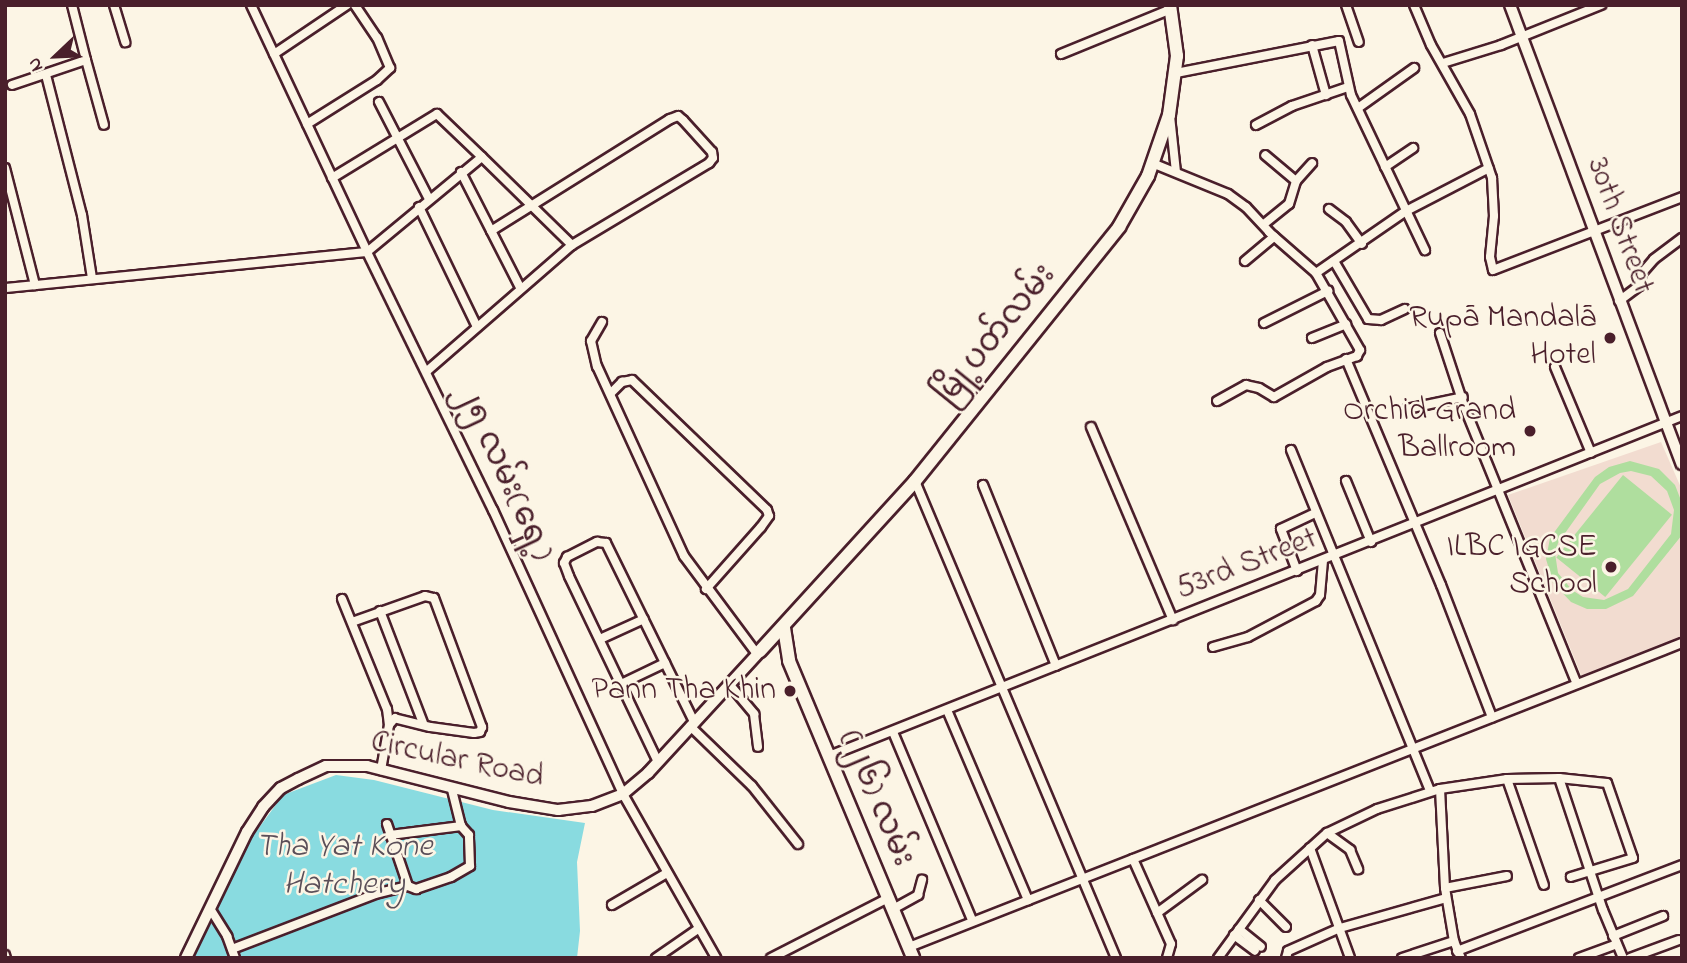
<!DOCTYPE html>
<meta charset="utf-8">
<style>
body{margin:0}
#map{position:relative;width:1687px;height:963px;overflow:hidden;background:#fcf5e5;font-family:"Indie Flower","Noto Sans Myanmar",sans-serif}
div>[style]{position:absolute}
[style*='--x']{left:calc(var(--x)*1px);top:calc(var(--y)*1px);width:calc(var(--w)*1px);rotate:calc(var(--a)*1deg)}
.built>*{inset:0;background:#f2dcd0}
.green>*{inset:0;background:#afde9e;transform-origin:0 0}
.water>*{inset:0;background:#89dbe0}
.roads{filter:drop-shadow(2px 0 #4a1f2b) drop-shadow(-2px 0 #4a1f2b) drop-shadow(0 2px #4a1f2b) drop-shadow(0 -2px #4a1f2b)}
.minor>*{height:8px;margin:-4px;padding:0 4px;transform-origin:4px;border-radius:4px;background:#fcf5e5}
.tertiary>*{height:10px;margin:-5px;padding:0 5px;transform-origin:5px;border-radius:5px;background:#fcf5e5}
.secondary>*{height:10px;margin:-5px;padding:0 5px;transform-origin:5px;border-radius:5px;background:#fcf5e5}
.primary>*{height:12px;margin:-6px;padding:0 6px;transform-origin:6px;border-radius:6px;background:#fcf5e5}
.dots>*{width:19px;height:19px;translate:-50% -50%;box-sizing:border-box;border:4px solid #fcf5e5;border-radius:50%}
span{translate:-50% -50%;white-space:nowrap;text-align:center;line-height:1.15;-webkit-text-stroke:5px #fcf5e5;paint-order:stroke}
.street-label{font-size:32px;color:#4a1f2b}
.poi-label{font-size:32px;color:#4a1f2b}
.right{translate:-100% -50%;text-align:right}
.water-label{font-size:33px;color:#5a4e58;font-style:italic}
.frame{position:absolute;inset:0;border:7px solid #4a1f2b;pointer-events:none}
.north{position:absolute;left:21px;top:21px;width:70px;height:70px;-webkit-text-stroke:5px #fcf5e5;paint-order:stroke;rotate:247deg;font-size:19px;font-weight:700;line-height:28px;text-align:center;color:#4a1f2b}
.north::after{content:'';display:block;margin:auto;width:24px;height:32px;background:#4a1f2b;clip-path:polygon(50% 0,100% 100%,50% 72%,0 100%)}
</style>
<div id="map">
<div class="built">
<i style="clip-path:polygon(1661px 442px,1682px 490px,1682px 638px,1582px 677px,1508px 495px)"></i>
</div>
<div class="green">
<i style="clip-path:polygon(evenodd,1630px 461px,1659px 469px,1675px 485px,1682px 503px,1682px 535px,1633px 596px,1606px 609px,1587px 609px,1571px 602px,1553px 583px,1546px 559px,1550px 538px,1595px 477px,1609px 467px,1630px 461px,1631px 471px,1651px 476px,1667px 491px,1674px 510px,1671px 534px,1628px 589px,1604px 600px,1583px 597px,1572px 590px,1558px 573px,1555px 553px,1558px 543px,1600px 484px,1620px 473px,1631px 471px)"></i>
<i style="left:1623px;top:475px;width:63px;height:106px;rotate:39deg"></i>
</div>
<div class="water">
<i style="clip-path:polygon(336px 775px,374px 780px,493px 810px,585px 823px,577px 862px,580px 931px,577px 958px,194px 958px,223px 886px,247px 844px,283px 795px)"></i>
</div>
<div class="roads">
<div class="minor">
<i style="--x:114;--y:5;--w:39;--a:73"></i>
<i style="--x:251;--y:5;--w:273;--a:64.8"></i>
<i style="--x:367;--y:252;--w:287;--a:64"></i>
<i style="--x:493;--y:510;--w:312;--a:65.4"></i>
<i style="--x:623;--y:794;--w:189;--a:60.4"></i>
<i style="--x:1346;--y:5;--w:39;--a:71"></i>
<i style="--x:1414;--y:5;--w:43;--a:67"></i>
<i style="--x:1431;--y:45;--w:79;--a:60.5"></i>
<i style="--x:1470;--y:114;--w:68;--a:71"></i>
<i style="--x:1492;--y:178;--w:38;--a:87"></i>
<i style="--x:1494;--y:216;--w:41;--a:95.6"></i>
<i style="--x:1490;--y:257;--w:13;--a:77"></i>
<i style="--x:1493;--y:270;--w:203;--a:-21.1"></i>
<i style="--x:1312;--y:45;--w:52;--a:74.4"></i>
<i style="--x:274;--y:54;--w:88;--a:-33.9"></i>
<i style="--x:1061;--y:54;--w:119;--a:-22.2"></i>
<i style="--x:86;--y:60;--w:67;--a:74.5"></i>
<i style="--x:1443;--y:63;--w:61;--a:-17.2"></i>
<i style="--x:1501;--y:45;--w:108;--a:-21.8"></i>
<i style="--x:1176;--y:73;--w:166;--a:-11.1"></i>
<i style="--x:1339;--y:41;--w:55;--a:77.5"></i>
<i style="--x:1351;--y:95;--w:172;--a:64.5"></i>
<i style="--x:46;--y:75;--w:145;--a:75.6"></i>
<i style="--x:82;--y:215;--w:64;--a:81"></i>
<i style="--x:12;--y:85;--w:78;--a:-18.7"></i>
<i style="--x:86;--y:60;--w:57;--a:-104.3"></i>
<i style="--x:379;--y:102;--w:109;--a:62.7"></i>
<i style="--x:1358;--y:108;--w:69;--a:-35.5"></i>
<i style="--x:1170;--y:116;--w:56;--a:83.9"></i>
<i style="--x:307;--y:124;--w:83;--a:-32.2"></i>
<i style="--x:377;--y:80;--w:18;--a:-43"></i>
<i style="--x:390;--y:68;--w:33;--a:-113"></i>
<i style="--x:377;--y:38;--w:40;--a:-124"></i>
<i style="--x:1256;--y:125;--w:41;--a:-27.8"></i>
<i style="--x:1292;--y:106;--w:59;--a:-18.7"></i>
<i style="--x:1152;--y:163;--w:82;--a:22.2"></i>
<i style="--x:1228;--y:194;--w:22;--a:36"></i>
<i style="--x:1246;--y:207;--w:34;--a:47"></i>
<i style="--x:1269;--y:232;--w:62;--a:41.1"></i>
<i style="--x:1316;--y:273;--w:89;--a:60.3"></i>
<i style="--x:1360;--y:350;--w:7;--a:117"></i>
<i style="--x:1357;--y:356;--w:32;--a:160"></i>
<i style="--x:1327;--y:367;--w:61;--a:150.5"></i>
<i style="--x:1274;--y:397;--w:17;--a:-149"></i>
<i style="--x:1259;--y:388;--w:13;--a:-167"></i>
<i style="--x:1246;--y:385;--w:33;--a:151"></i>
<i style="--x:1385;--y:167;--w:34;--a:-34"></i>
<i style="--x:5;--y:168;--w:121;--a:75.6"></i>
<i style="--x:461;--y:172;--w:131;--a:62.9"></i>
<i style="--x:332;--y:178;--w:123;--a:-31.4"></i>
<i style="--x:437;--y:114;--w:62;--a:43.7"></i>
<i style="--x:1296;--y:181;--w:24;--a:-48"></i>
<i style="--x:419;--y:207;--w:133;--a:64.2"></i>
<i style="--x:1329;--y:209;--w:21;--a:37"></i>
<i style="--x:1346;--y:222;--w:27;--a:54"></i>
<i style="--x:1264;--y:224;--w:32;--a:-39"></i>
<i style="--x:1289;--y:204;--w:24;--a:-73"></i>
<i style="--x:1296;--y:181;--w:40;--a:-140"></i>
<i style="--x:1245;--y:261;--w:38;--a:-40"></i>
<i style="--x:1334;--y:261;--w:67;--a:59.6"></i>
<i style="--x:1368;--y:319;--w:13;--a:4"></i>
<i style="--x:1381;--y:320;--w:26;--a:-25"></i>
<i style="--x:1316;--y:273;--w:109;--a:-34.6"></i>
<i style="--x:1406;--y:211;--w:93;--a:-27.4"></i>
<i style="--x:5;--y:288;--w:364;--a:-5.7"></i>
<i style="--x:367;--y:252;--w:149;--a:-39.6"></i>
<i style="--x:482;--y:157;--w:126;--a:44.4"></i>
<i style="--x:1619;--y:301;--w:25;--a:-37"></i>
<i style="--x:1639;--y:286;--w:13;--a:-77"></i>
<i style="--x:1642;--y:273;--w:18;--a:-49"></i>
<i style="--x:1654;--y:259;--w:35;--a:-37"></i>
<i style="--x:602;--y:322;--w:22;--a:120"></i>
<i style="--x:591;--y:341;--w:26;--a:77"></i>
<i style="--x:597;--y:366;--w:209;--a:65.4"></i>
<i style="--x:684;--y:556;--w:122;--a:53.3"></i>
<i style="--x:1264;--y:323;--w:72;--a:-26.6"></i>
<i style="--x:1440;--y:333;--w:77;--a:71.8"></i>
<i style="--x:1464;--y:406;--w:300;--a:67.9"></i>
<i style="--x:1312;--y:338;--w:37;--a:-22"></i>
<i style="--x:1346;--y:359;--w:245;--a:67.2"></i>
<i style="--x:1441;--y:585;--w:142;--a:68.9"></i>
<i style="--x:1555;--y:367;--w:93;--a:67.3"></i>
<i style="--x:427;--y:371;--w:192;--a:-41"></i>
<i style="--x:572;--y:245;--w:160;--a:-30.9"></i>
<i style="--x:709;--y:163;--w:6;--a:-51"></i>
<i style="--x:713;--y:158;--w:6;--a:-99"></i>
<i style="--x:712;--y:152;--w:43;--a:-132.2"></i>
<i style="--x:683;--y:120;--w:6;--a:-141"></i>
<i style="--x:678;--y:116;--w:9;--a:159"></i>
<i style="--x:670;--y:119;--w:211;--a:148"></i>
<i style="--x:611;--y:393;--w:16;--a:-45"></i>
<i style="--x:622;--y:382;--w:10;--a:-11"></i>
<i style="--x:632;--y:380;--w:187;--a:43.9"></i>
<i style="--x:767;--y:510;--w:6;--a:72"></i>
<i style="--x:769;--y:516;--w:14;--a:126"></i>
<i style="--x:761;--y:527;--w:83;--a:131.6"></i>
<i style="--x:1407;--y:409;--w:57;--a:-12.1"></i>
<i style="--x:1091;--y:427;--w:210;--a:67"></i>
<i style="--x:1291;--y:450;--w:368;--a:67.8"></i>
<i style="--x:915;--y:481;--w:518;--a:67.15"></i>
<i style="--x:1346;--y:481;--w:66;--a:67.7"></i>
<i style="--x:983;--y:485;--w:195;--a:68"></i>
<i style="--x:1297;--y:571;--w:45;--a:-110.9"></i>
<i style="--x:1281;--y:529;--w:38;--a:-25"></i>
<i style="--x:342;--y:599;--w:119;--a:67.8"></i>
<i style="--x:387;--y:709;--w:16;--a:83"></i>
<i style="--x:389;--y:725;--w:46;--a:100.1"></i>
<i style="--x:380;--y:611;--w:120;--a:69"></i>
<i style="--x:352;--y:622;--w:77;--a:-19.6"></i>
<i style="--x:425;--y:596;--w:9;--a:13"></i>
<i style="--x:434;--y:598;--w:138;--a:69.6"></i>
<i style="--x:482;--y:727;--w:5;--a:112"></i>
<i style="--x:480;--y:732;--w:6;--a:171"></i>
<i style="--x:474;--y:733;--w:44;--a:-172.2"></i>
<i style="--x:430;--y:727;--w:36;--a:-166"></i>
<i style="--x:395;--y:718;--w:9;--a:131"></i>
<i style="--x:600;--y:639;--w:48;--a:-24.4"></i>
<i style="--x:1213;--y:647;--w:36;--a:-16"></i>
<i style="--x:1248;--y:637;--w:77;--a:-27.9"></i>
<i style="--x:1316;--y:601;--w:7;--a:-56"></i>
<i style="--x:1320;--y:595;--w:34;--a:-85"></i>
<i style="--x:621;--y:684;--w:49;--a:-25.5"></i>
<i style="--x:730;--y:685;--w:38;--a:50"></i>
<i style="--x:754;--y:714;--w:33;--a:83"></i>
<i style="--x:947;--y:710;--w:207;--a:66.9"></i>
<i style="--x:690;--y:726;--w:86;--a:44.1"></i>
<i style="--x:752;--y:786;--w:74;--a:51.6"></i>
<i style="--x:893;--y:732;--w:204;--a:67.2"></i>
<i style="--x:829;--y:756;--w:918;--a:-21.73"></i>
<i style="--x:658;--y:762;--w:206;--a:-115.6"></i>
<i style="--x:569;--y:576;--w:14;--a:-111"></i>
<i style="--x:564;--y:563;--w:7;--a:-63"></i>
<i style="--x:567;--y:557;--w:34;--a:-27"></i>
<i style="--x:597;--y:542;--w:9;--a:6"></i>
<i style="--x:606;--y:543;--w:199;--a:63.8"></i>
<i style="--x:1559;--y:778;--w:139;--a:71.6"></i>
<i style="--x:1603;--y:910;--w:52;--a:67.4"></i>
<i style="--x:1507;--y:779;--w:112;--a:70.8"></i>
<i style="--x:1440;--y:789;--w:99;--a:87.1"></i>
<i style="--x:1445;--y:888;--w:54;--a:80.4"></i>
<i style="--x:1454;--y:941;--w:18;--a:68"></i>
<i style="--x:387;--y:824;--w:65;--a:71.3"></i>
<i style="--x:408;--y:886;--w:9;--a:21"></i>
<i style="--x:416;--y:889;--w:37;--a:-19"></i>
<i style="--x:451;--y:877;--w:22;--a:-30"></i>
<i style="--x:470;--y:866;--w:31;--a:-92"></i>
<i style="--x:469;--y:835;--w:12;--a:-132"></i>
<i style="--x:461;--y:826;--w:38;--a:-104"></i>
<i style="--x:1327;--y:833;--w:29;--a:36"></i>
<i style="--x:1350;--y:850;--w:21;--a:67"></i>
<i style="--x:390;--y:835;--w:72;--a:-7.2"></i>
<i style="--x:1310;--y:848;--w:117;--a:70"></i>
<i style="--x:1133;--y:859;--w:93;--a:65.9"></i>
<i style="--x:1171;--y:944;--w:15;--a:106"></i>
<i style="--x:1445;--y:888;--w:63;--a:-11"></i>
<i style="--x:1259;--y:900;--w:38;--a:45"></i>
<i style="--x:612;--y:905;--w:64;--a:-30.2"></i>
<i style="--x:893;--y:909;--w:29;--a:-29"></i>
<i style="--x:918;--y:895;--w:16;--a:-75"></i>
<i style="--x:211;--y:910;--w:31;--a:58"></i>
<i style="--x:227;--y:936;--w:23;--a:70"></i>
<i style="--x:1157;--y:913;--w:56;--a:-36.3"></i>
<i style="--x:1239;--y:929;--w:28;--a:39"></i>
<i style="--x:1234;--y:935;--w:26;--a:37"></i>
<i style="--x:1613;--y:936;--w:54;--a:-21.8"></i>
<i style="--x:909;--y:947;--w:831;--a:-21.47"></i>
<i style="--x:232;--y:949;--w:153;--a:-21"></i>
<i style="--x:375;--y:894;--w:34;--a:-14"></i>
<i style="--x:1457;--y:951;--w:241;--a:-20.9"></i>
<i style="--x:5;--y:955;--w:3;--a:72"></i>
<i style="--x:656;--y:958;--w:51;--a:-34.6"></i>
<i style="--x:771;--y:958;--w:131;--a:-27.1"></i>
<i style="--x:1218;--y:958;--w:97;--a:-53.8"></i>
<i style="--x:1275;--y:880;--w:70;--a:-42.1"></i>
<i style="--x:1327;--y:833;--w:55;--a:-25.6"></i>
<i style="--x:1377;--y:809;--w:66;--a:-17.6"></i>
<i style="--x:1440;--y:789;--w:68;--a:-8.5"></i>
<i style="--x:1507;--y:779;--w:52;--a:-1.1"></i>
<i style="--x:1559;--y:778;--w:48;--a:5.9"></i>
<i style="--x:1607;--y:783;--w:79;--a:70.9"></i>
<i style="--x:1633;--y:858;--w:65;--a:163"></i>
<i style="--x:1286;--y:958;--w:7;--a:-74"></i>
<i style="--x:1288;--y:951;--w:57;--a:-23.9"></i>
<i style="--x:1340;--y:928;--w:110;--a:-15.8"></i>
<i style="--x:1402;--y:958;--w:55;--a:-18.1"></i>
<i style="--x:1579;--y:958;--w:40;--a:-20.2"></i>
<i style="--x:1630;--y:958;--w:52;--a:-20.2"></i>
</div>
<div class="tertiary">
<i style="--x:186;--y:958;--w:140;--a:-64.2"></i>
<i style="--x:247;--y:832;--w:30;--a:-57"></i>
<i style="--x:263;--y:807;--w:26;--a:-47"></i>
<i style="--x:281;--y:788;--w:19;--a:-28"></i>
<i style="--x:298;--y:779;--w:31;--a:-25"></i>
<i style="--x:326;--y:766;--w:41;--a:0"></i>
<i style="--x:367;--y:766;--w:146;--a:14.2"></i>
<i style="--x:509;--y:802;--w:50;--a:9.3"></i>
<i style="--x:558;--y:810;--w:34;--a:-7"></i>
<i style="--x:592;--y:806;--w:33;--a:-21"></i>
<i style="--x:623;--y:794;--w:33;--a:-40"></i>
<i style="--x:648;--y:773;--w:166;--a:-47.4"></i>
</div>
<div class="secondary">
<i style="--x:1510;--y:5;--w:490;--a:69.5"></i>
</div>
<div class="primary">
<i style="--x:784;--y:628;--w:33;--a:81"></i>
<i style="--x:789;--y:661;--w:322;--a:67.3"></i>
<i style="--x:760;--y:651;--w:230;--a:-47.6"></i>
<i style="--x:915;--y:481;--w:326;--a:-51.2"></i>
<i style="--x:1119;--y:227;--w:59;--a:-60.4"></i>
<i style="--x:1148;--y:176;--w:65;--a:-71"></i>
<i style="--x:1169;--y:115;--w:60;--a:-82.3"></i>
<i style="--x:1177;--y:56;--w:51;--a:-97.8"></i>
</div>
</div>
<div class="dots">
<i style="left:1610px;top:338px;background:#4a1f2b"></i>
<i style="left:1530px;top:431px;background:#4a1f2b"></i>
<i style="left:1611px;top:567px;background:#4a1f2b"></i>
<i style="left:790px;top:691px;background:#4a1f2b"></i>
</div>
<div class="street-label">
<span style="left:1619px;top:226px;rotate:70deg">30th Street</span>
<span style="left:997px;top:336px;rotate:-51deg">မြို့ပတ်လမ်း</span>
<span style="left:502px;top:473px;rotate:65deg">၂၅ လမ်း(ရှေ့)</span>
<span style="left:1247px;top:565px;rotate:-21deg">53rd Street</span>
<span style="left:457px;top:761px;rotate:12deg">Circular Road</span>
<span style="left:875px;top:799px;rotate:67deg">(၂၆) လမ်း</span>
</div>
<div class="poi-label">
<span class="right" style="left:1596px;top:338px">Rupā Mandalā<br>Hotel</span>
<span class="right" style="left:1516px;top:431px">Orchid Grand<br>Ballroom</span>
<span class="right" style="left:1597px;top:567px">ILBC IGCSE<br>School</span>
<span class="right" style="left:776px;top:691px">Pann Tha Khin</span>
</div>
<div class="water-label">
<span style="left:344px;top:867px">Tha Yat Kone<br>Hatchery</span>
</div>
<div class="frame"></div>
<div class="north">N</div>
</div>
